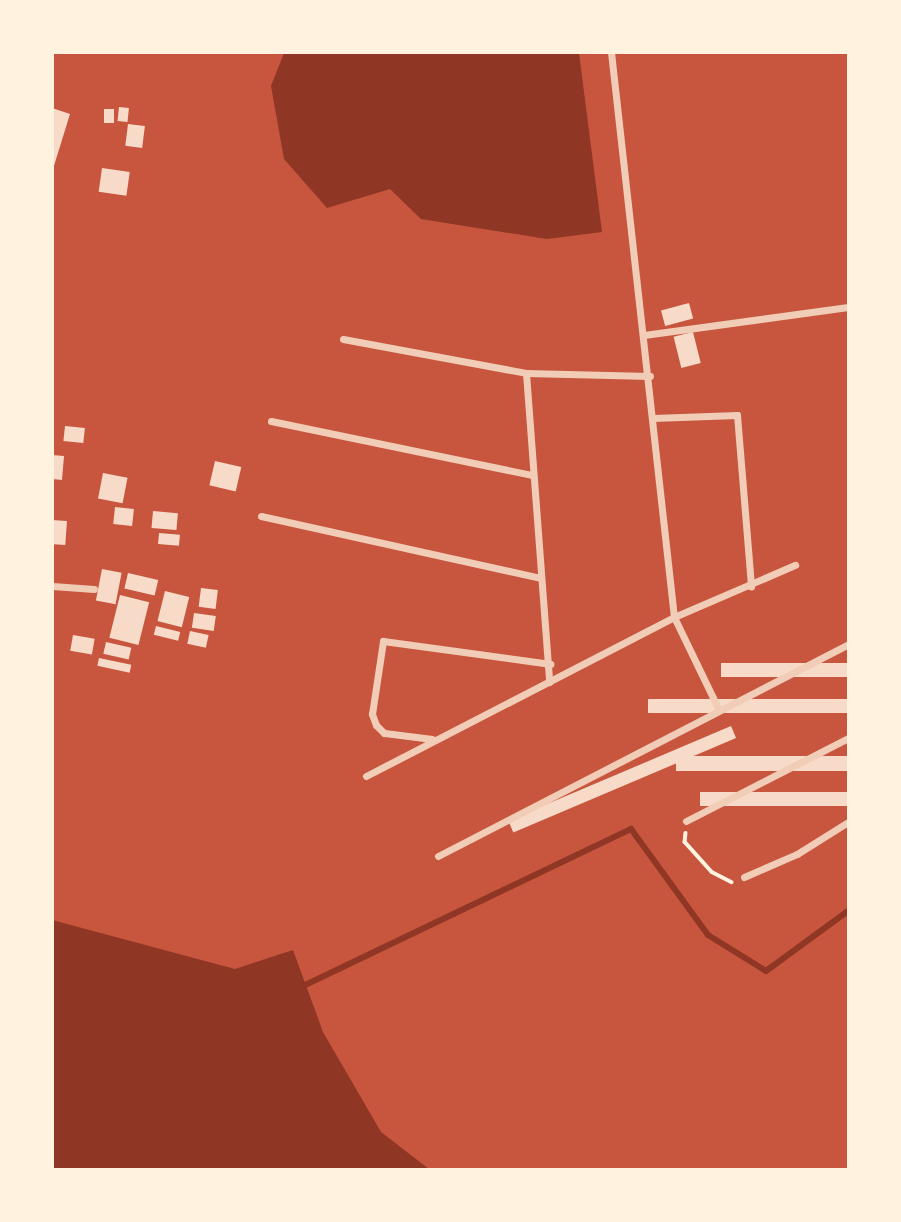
<!DOCTYPE html>
<style>
body{margin:0}
#map{position:relative;width:901px;height:1222px;overflow:hidden;background:#c8553d;font-family:"Golos Text",sans-serif}
div>[style]{position:absolute}
[style*='--x']{left:calc(var(--x)*1px);top:calc(var(--y)*1px);width:calc(var(--w)*1px);rotate:calc(var(--a)*1deg)}
.water>*{inset:0;background:#8f3625}
.stream>*{height:6px;margin:-3px;padding:0 3px;transform-origin:3px;border-radius:3px;background:#8f3625}
.building>*{inset:0;background:#f7dbc8;transform-origin:0 0}
.path>*{height:3.5px;margin:-1.75px;padding:0 1.75px;transform-origin:1.75px;border-radius:1.75px;background:#fff3e0}
.minor>*{height:7px;margin:-3.5px;padding:0 3.5px;transform-origin:3.5px;border-radius:3.5px;background:#f1ccb7}
span{translate:-50% -50%;white-space:nowrap;text-align:center;line-height:1.15;-webkit-text-stroke:7px #fff3e0;paint-order:stroke}
.frame{position:absolute;inset:0;border:54px solid #fff3e0;pointer-events:none}
</style>
<div id="map">
<div class="water">
<i style="clip-path:polygon(284px 53px,579px 53px,602px 232px,547px 239px,421px 219px,390px 189px,327px 208px,284px 159px,271px 86px)"></i>
<i style="clip-path:polygon(52px 920px,235px 969px,293px 950px,323px 1032px,381px 1132px,429px 1169px,53px 1169px)"></i>
</div>
<div class="stream">
<i style="--x:301;--y:987;--w:366;--a:-25.6"></i>
<i style="--x:631;--y:829;--w:131;--a:54"></i>
<i style="--x:708;--y:935;--w:68;--a:31.8"></i>
<i style="--x:766;--y:971;--w:102;--a:-36.2"></i>
</div>
<div class="building">
<i style="left:119px;top:107px;width:10px;height:14px;rotate:6deg"></i>
<i style="clip-path:polygon(52px 108px,70px 114px,53px 169px,52px 169px)"></i>
<i style="left:104px;top:109px;width:10px;height:14px"></i>
<i style="left:128px;top:124px;width:17px;height:22px;rotate:7deg"></i>
<i style="left:102px;top:168px;width:28px;height:24px;rotate:8deg"></i>
<i style="left:689px;top:303px;width:16px;height:29px;rotate:75deg"></i>
<i style="left:693px;top:332px;width:32px;height:20px;rotate:76deg"></i>
<i style="left:65px;top:426px;width:20px;height:15px;rotate:6deg"></i>
<i style="clip-path:polygon(52px 455px,64px 456px,62px 480px,52px 479px)"></i>
<i style="left:215px;top:461px;width:27px;height:25px;rotate:13deg"></i>
<i style="left:103px;top:473px;width:25px;height:26px;rotate:11deg"></i>
<i style="left:115px;top:507px;width:19px;height:17px;rotate:6deg"></i>
<i style="left:153px;top:511px;width:25px;height:17px;rotate:5deg"></i>
<i style="left:52px;top:520px;width:15px;height:24px;rotate:4deg"></i>
<i style="left:159px;top:533px;width:21px;height:11px;rotate:5deg"></i>
<i style="left:102px;top:569px;width:20px;height:32px;rotate:11deg"></i>
<i style="left:128px;top:573px;width:31px;height:16px;rotate:13deg"></i>
<i style="left:201px;top:588px;width:17px;height:19px;rotate:7deg"></i>
<i style="left:165px;top:591px;width:25px;height:31px;rotate:14deg"></i>
<i style="left:120px;top:595px;width:30px;height:44px;rotate:14deg"></i>
<i style="left:194px;top:613px;width:22px;height:15px;rotate:8deg"></i>
<i style="left:156px;top:626px;width:25px;height:9px;rotate:14deg"></i>
<i style="left:190px;top:631px;width:19px;height:13px;rotate:12deg"></i>
<i style="left:73px;top:635px;width:22px;height:16px;rotate:10deg"></i>
<i style="left:106px;top:642px;width:26px;height:12px;rotate:13deg"></i>
<i style="left:99px;top:658px;width:33px;height:8px;rotate:12deg"></i>
<i style="left:848px;top:663px;width:14px;height:127px;rotate:90deg"></i>
<i style="left:848px;top:699px;width:14px;height:200px;rotate:90deg"></i>
<i style="left:731px;top:726px;width:13px;height:242px;rotate:67deg"></i>
<i style="left:848px;top:756px;width:15px;height:172px;rotate:90deg"></i>
<i style="left:848px;top:792px;width:14px;height:148px;rotate:90deg"></i>
</div>
<div class="path">
<i style="--x:686;--y:833;--w:9;--a:96"></i>
<i style="--x:685;--y:842;--w:40;--a:48"></i>
<i style="--x:712;--y:872;--w:22;--a:27"></i>
</div>
<div class="minor">
<i style="--x:611;--y:52;--w:569;--a:83.64"></i>
<i style="--x:674;--y:617;--w:103;--a:64.2"></i>
<i style="--x:644;--y:335;--w:206;--a:-7.8"></i>
<i style="--x:343;--y:339;--w:186;--a:10.5"></i>
<i style="--x:526;--y:373;--w:124;--a:1.4"></i>
<i style="--x:526;--y:373;--w:310;--a:85.7"></i>
<i style="--x:653;--y:418;--w:84;--a:-2"></i>
<i style="--x:737;--y:415;--w:172;--a:85.3"></i>
<i style="--x:271;--y:421;--w:266;--a:11.7"></i>
<i style="--x:261;--y:516;--w:286;--a:12.5"></i>
<i style="--x:52;--y:586;--w:42;--a:4.1"></i>
<i style="--x:432;--y:739;--w:48;--a:-172.9"></i>
<i style="--x:384;--y:733;--w:11;--a:-135"></i>
<i style="--x:376;--y:725;--w:12;--a:-110"></i>
<i style="--x:372;--y:714;--w:74;--a:-81.4"></i>
<i style="--x:383;--y:641;--w:169;--a:7.8"></i>
<i style="--x:366;--y:776;--w:347;--a:-27.3"></i>
<i style="--x:674;--y:617;--w:132;--a:-23.3"></i>
<i style="--x:686;--y:821;--w:182;--a:-27.1"></i>
<i style="--x:438;--y:856;--w:462;--a:-27.3"></i>
<i style="--x:744;--y:877;--w:58;--a:-23.5"></i>
<i style="--x:797;--y:854;--w:60;--a:-32.1"></i>
</div>
<div class="frame"></div>
</div>
